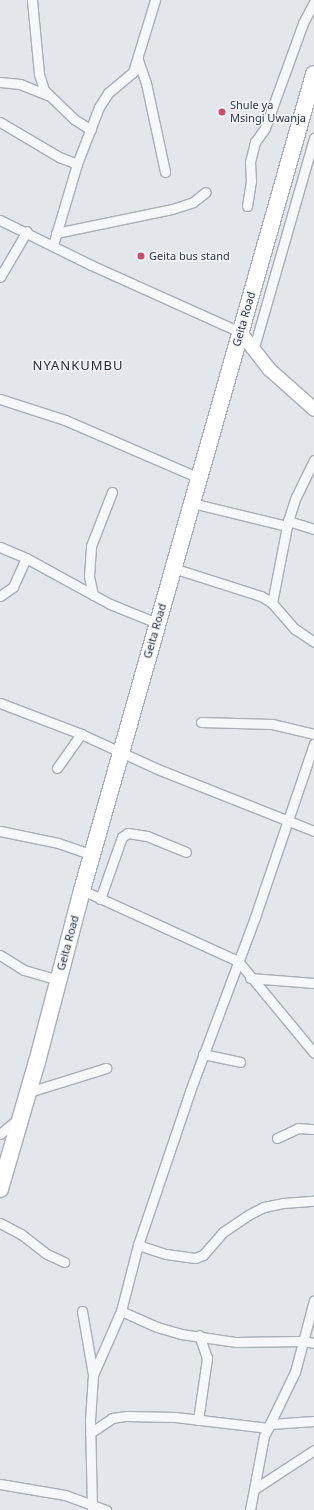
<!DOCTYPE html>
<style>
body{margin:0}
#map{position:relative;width:314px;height:1510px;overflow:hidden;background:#e3e7eb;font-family:"Noto Sans",sans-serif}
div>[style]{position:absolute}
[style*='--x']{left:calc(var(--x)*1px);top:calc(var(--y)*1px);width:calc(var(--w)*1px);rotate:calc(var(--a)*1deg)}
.roads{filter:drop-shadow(1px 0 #a8aeb5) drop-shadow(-1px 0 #a8aeb5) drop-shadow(0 1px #a8aeb5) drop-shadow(0 -1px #a8aeb5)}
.street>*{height:9px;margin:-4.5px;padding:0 4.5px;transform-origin:4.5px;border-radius:4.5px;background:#f6f7f9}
.secondary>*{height:13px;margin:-6.5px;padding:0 6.5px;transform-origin:6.5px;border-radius:6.5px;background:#fff}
.highway>*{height:16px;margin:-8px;padding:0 8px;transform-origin:8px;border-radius:8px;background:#fff}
.dots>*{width:11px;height:11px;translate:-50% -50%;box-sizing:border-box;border:2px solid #f3f5f8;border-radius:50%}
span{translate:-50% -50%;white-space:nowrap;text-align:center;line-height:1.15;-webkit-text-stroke:3px #f3f5f8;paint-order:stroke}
.poi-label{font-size:11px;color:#2b3643}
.left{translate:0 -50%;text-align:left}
.street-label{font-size:11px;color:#2b3643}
.quarter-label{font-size:13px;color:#1d2734;letter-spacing:1px}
</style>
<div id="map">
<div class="roads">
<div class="street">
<i style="--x:32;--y:0;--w:74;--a:84.6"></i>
<i style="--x:39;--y:74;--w:17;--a:73"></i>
<i style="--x:44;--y:90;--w:42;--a:44"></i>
<i style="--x:74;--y:119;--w:20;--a:33"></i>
<i style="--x:138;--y:60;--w:24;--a:71"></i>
<i style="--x:146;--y:83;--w:91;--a:77.9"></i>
<i style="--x:0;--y:82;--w:20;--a:6"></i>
<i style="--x:20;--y:84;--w:29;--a:22"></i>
<i style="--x:0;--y:122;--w:69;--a:30.7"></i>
<i style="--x:59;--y:157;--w:19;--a:21"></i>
<i style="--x:247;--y:206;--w:25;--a:-81"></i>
<i style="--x:251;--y:181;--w:19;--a:-93"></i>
<i style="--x:250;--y:162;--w:21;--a:-76"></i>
<i style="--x:255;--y:142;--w:17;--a:-54"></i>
<i style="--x:265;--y:128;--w:112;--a:-70.1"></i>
<i style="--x:303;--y:23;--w:24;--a:-62"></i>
<i style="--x:0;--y:220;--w:102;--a:26.3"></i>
<i style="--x:91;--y:265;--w:163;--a:24.2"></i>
<i style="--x:56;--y:233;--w:118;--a:-11.7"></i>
<i style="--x:172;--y:209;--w:22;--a:-18"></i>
<i style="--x:193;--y:202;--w:16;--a:-38"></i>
<i style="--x:53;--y:245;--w:84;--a:-73.5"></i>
<i style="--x:77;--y:164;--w:61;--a:-68.9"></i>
<i style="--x:99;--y:107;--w:17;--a:-57"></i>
<i style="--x:108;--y:93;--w:33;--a:-40"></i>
<i style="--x:133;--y:72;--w:75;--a:-73"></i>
<i style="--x:0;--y:277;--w:53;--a:-59.6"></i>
<i style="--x:253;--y:351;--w:222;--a:-74"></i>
<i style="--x:0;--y:399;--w:68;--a:17.9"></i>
<i style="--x:65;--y:420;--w:146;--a:23.4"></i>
<i style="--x:192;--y:503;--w:98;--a:13.6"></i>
<i style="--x:288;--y:521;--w:27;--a:17"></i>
<i style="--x:0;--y:547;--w:28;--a:23"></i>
<i style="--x:26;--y:558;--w:96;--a:28.7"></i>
<i style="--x:110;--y:604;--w:51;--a:22"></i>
<i style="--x:173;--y:568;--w:92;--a:17.7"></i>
<i style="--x:261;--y:596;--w:13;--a:32"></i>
<i style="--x:272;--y:603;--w:35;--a:49"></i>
<i style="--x:295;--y:629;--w:23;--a:34"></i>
<i style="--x:93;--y:595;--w:19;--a:-102"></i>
<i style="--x:89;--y:576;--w:30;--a:-86"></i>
<i style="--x:91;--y:546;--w:58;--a:-68.7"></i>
<i style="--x:0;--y:596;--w:16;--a:-35"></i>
<i style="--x:13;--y:587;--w:32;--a:-66"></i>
<i style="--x:272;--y:603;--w:84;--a:-79"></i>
<i style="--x:288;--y:521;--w:25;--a:-72"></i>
<i style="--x:296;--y:497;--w:41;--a:-64.1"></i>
<i style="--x:0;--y:703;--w:87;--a:20.9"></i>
<i style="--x:81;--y:734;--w:87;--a:24.5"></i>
<i style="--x:160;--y:770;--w:166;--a:21.6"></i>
<i style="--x:201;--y:722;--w:71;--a:1.6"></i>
<i style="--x:272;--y:724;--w:43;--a:13.4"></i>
<i style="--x:57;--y:768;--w:42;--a:-54.8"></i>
<i style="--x:0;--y:831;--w:59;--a:11.7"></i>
<i style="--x:58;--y:843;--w:36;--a:19"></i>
<i style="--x:82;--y:890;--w:171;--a:24.5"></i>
<i style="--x:238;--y:961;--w:119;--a:50.4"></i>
<i style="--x:100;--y:899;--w:66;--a:-70.5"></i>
<i style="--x:122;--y:837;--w:7;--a:-34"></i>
<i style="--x:128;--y:833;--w:19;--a:9"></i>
<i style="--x:147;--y:836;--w:42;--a:22.3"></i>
<i style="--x:0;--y:955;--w:28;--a:32"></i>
<i style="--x:24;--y:970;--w:35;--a:16"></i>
<i style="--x:250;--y:978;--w:64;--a:4.5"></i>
<i style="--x:203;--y:1054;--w:38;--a:12"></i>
<i style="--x:29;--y:1092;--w:81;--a:-17.3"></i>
<i style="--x:0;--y:1134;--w:23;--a:-40"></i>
<i style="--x:277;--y:1138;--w:23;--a:-25"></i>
<i style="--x:298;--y:1128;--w:16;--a:4"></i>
<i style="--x:0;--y:1223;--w:24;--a:28"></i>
<i style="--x:21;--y:1234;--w:33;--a:38"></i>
<i style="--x:47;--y:1254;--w:19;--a:25"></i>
<i style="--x:138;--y:1245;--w:29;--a:18"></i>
<i style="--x:166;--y:1254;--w:29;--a:8"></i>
<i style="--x:195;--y:1258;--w:9;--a:-21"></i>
<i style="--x:203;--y:1255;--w:30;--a:-49"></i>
<i style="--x:223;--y:1232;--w:30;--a:-34"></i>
<i style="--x:248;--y:1215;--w:18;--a:-27"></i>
<i style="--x:264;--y:1207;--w:19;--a:-12"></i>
<i style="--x:283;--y:1203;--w:31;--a:-4"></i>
<i style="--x:82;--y:1311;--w:65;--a:80.2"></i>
<i style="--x:93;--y:1375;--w:45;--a:93.8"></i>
<i style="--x:90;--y:1420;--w:90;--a:88.7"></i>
<i style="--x:121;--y:1311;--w:39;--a:24"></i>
<i style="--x:157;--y:1327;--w:25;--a:16"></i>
<i style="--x:181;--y:1334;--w:56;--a:8.3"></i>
<i style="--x:236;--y:1342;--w:66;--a:-0.9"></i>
<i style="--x:302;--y:1341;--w:12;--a:9"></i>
<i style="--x:93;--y:1375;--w:70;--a:-66.4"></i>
<i style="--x:121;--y:1311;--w:68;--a:-75.6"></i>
<i style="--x:138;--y:1245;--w:163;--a:-71.3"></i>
<i style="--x:190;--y:1091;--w:186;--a:-69.5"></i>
<i style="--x:255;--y:917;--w:183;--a:-71.2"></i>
<i style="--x:198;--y:1420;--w:63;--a:-81.7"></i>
<i style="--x:207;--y:1358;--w:24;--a:-109"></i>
<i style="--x:270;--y:1424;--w:44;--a:-3.9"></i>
<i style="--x:90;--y:1433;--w:27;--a:-34"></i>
<i style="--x:112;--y:1418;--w:15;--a:-8"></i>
<i style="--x:127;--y:1416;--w:48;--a:1.2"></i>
<i style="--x:175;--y:1417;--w:94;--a:6.7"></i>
<i style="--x:0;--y:1484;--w:66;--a:9.6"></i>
<i style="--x:65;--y:1495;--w:44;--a:20.1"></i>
<i style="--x:256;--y:1488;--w:69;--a:-33.2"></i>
<i style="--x:250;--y:1510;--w:75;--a:-79.3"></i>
<i style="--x:264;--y:1436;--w:71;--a:-64.2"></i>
<i style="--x:295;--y:1372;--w:74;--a:-75.2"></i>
</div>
<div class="secondary">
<i style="--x:240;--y:332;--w:47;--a:51.9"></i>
<i style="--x:269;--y:369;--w:60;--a:41.6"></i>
</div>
<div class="highway">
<i style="--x:0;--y:1189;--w:132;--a:-73.8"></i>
<i style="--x:37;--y:1062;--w:178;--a:-75.3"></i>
<i style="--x:82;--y:890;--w:848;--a:-74.13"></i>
</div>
</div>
<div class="dots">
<i style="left:222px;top:112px;background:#cc4b69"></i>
<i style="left:141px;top:256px;background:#cc4b69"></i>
</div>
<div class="poi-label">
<span class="left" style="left:230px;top:112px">Shule ya<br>Msingi Uwanja</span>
<span class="left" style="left:149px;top:256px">Geita bus stand</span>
</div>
<div class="street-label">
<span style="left:244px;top:319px;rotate:-74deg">Geita Road</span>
<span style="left:155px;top:631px;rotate:-74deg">Geita Road</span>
<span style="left:68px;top:943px;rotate:-75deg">Geita Road</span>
</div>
<div class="quarter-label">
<span style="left:78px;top:365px">NYANKUMBU</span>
</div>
</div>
